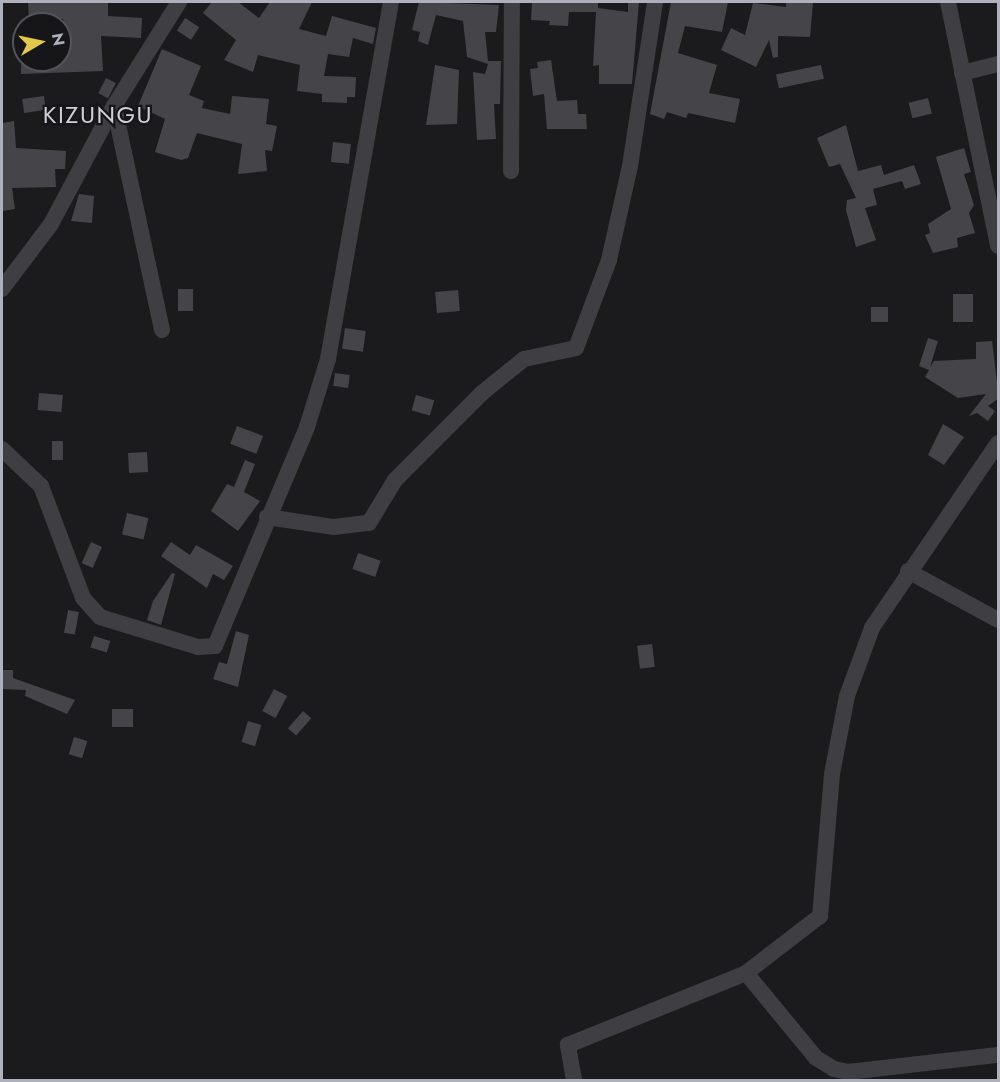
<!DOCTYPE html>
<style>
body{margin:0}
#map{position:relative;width:1000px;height:1082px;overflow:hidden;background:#1b1b1d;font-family:Jost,sans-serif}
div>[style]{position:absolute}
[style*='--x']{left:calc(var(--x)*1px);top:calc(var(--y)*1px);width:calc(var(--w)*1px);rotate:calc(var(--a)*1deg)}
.building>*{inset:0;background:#454549;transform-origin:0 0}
.minor>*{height:16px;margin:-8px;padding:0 8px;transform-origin:8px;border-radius:8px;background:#3e3e43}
span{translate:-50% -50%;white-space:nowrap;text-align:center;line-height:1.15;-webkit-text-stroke:4.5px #161618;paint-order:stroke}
.quarter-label{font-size:24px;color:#cfd0d7;letter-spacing:1.5px}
.frame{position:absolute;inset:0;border:3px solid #aeb0bb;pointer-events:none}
.north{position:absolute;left:12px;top:12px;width:60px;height:60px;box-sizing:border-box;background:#161618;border:2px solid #535459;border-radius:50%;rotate:81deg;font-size:16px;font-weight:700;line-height:24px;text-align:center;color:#aeb0bb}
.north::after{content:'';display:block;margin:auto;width:21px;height:27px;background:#e2c94d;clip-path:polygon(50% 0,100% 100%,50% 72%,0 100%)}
</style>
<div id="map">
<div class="building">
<i style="clip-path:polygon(28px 2px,108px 2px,108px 16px,142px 18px,141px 38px,101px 36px,103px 71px,21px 74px,21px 60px,60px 60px,60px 47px,65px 47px,63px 19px,29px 21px)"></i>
<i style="clip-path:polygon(212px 2px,238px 2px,259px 18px,270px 2px,312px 2px,299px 29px,326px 36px,332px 16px,376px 28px,373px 44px,353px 38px,349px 57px,328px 54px,324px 76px,356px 77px,355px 97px,347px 97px,347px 103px,322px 102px,322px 94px,297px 91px,300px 65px,258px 55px,253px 72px,224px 60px,236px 40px,203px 13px)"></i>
<i style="clip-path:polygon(419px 2px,499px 5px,496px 32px,485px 32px,488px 61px,501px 61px,500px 104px,494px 104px,496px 139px,477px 140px,473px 72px,485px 74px,488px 64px,467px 57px,463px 21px,436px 15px,428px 45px,418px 41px,420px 32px,412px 30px)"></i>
<i style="clip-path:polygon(532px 2px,598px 2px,598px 8px,628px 12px,628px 2px,639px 2px,632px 84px,599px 84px,599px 65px,593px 66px,596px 12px,569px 12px,568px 26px,549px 25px,550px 21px,531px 20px)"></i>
<i style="clip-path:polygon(671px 2px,728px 2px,722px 32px,685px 26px,678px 53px,717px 65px,709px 93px,740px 99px,735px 123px,688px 113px,686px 118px,667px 112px,664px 119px,650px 114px)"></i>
<i style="clip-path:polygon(786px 2px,813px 2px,810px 37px,778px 36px,778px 57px,773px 58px,769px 40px,756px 67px,721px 50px,731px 28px,745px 35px,753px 3px,786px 7px)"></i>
<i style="left:185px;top:18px;width:17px;height:15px;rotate:33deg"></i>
<i style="clip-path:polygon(162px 49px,201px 66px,189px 95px,204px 101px,202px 108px,230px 114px,232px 96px,269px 99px,266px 124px,277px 126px,272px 151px,265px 150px,267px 171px,238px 174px,242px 144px,197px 133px,188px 158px,181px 160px,155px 152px,165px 119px,138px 106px)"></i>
<i style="clip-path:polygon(551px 60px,557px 101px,577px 100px,578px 114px,586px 114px,587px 129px,547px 129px,544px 94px,533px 96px,530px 69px,538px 68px,537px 62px)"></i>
<i style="clip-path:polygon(435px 65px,459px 70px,457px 124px,426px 125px)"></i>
<i style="left:821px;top:65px;width:14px;height:46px;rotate:78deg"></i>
<i style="left:106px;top:78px;width:11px;height:17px;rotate:27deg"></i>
<i style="left:44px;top:96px;width:14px;height:22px;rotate:82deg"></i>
<i style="left:928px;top:98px;width:16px;height:20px;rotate:76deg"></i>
<i style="clip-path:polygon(14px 121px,16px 148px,66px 151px,65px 169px,55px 169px,56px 187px,12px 188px,15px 209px,2px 211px,2px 123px)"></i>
<i style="clip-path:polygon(846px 125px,858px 171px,881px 165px,884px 175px,914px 165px,921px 184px,905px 189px,902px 181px,873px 189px,877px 205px,865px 208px,876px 240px,856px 247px,846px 210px,847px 200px,856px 198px,840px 164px,829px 167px,817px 138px)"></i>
<i style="left:333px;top:142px;width:18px;height:20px;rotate:6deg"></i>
<i style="clip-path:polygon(964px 148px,971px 172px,964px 174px,974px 205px,969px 213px,975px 233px,957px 238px,958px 247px,933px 253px,925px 235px,930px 233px,928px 224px,951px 209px,936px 157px)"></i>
<i style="clip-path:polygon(79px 194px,94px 196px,92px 223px,71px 221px)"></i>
<i style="left:178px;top:289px;width:15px;height:22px"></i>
<i style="left:458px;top:290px;width:21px;height:23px;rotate:85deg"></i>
<i style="left:973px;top:294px;width:28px;height:20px;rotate:90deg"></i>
<i style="left:871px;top:307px;width:17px;height:15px"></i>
<i style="left:345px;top:328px;width:21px;height:21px;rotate:8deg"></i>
<i style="clip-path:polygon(928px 338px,938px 341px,930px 367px,934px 361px,976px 359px,976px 342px,992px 341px,999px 398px,988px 406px,995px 411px,988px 421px,977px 413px,969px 416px,986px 394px,958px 398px,925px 377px,929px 370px,919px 366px)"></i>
<i style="left:335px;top:373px;width:15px;height:13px;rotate:8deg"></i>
<i style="left:39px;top:393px;width:24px;height:17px;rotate:5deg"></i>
<i style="left:416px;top:395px;width:19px;height:16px;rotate:16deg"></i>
<i style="clip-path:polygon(943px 424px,964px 437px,944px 465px,928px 455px)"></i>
<i style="left:237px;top:426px;width:28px;height:19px;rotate:21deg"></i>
<i style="left:52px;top:441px;width:11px;height:19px"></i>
<i style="left:147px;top:452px;width:20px;height:19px;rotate:87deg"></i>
<i style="clip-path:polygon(245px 460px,255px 464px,244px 492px,260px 501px,238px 531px,211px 511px,227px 484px,234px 487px)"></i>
<i style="left:127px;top:513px;width:22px;height:22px;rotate:13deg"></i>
<i style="left:91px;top:542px;width:12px;height:23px;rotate:24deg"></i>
<i style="clip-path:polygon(171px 542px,190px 555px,196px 545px,233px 566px,224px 580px,213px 574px,207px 588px,161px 556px)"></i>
<i style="left:358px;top:553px;width:24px;height:17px;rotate:19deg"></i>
<i style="clip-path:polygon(172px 573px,175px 574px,161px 625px,147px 620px,153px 601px)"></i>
<i style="left:68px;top:610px;width:11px;height:23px;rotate:10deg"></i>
<i style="clip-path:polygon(236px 631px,249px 635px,238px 687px,213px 679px,219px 662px,227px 664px)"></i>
<i style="left:94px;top:636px;width:17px;height:12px;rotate:17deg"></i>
<i style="left:652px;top:644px;width:23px;height:15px;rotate:83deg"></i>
<i style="clip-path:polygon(2px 670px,13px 670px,13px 678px,75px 700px,67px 714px,25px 696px,26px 690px,2px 689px)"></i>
<i style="left:274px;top:689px;width:15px;height:25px;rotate:28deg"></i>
<i style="left:133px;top:709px;width:18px;height:21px;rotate:90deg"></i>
<i style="left:303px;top:711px;width:11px;height:23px;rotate:41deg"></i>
<i style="left:248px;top:721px;width:14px;height:22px;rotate:17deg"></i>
<i style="left:74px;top:737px;width:14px;height:18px;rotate:17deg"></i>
</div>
<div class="minor">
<i style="--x:948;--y:2;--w:249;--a:78.4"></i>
<i style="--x:962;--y:73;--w:37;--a:-14"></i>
<i style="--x:114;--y:106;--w:229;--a:77.9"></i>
<i style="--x:511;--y:171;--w:169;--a:-89.7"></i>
<i style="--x:2;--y:289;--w:81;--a:-53"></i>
<i style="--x:51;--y:224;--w:134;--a:-61.9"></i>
<i style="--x:114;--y:106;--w:123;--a:-58"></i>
<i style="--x:998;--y:443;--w:224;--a:124.3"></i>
<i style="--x:872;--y:628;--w:72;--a:110.2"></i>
<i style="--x:847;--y:696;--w:79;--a:100.9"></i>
<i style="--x:832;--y:774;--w:143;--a:94.8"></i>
<i style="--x:820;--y:916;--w:93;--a:142.4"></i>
<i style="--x:746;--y:973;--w:110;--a:50.5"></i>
<i style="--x:816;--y:1058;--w:21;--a:31"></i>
<i style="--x:834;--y:1069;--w:14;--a:12"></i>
<i style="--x:848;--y:1072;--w:151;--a:-6.5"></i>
<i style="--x:2;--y:449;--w:54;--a:43.5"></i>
<i style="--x:41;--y:486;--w:120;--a:69.4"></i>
<i style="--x:83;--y:598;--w:25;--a:48"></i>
<i style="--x:100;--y:617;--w:102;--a:17"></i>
<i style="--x:198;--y:647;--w:17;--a:-3"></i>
<i style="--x:215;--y:646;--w:238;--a:-67.2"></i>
<i style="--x:307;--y:427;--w:71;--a:-72.8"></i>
<i style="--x:328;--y:359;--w:363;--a:-80"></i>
<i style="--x:267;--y:517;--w:68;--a:8.5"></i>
<i style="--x:334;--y:527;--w:35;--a:-7"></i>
<i style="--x:369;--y:523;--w:50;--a:-58.8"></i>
<i style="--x:395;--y:480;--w:123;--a:-45"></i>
<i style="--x:482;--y:393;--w:54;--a:-39"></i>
<i style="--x:524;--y:359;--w:53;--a:-11.9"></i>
<i style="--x:576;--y:348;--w:94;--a:-69.4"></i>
<i style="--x:609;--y:260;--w:96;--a:-77.4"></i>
<i style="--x:630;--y:166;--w:166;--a:-81.3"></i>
<i style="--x:908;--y:571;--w:102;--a:28.6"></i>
<i style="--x:574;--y:1080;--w:36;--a:-100"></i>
<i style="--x:568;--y:1045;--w:192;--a:-22"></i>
</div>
<div class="quarter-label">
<span style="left:98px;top:115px">KIZUNGU</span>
</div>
<div class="frame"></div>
<div class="north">N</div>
</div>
